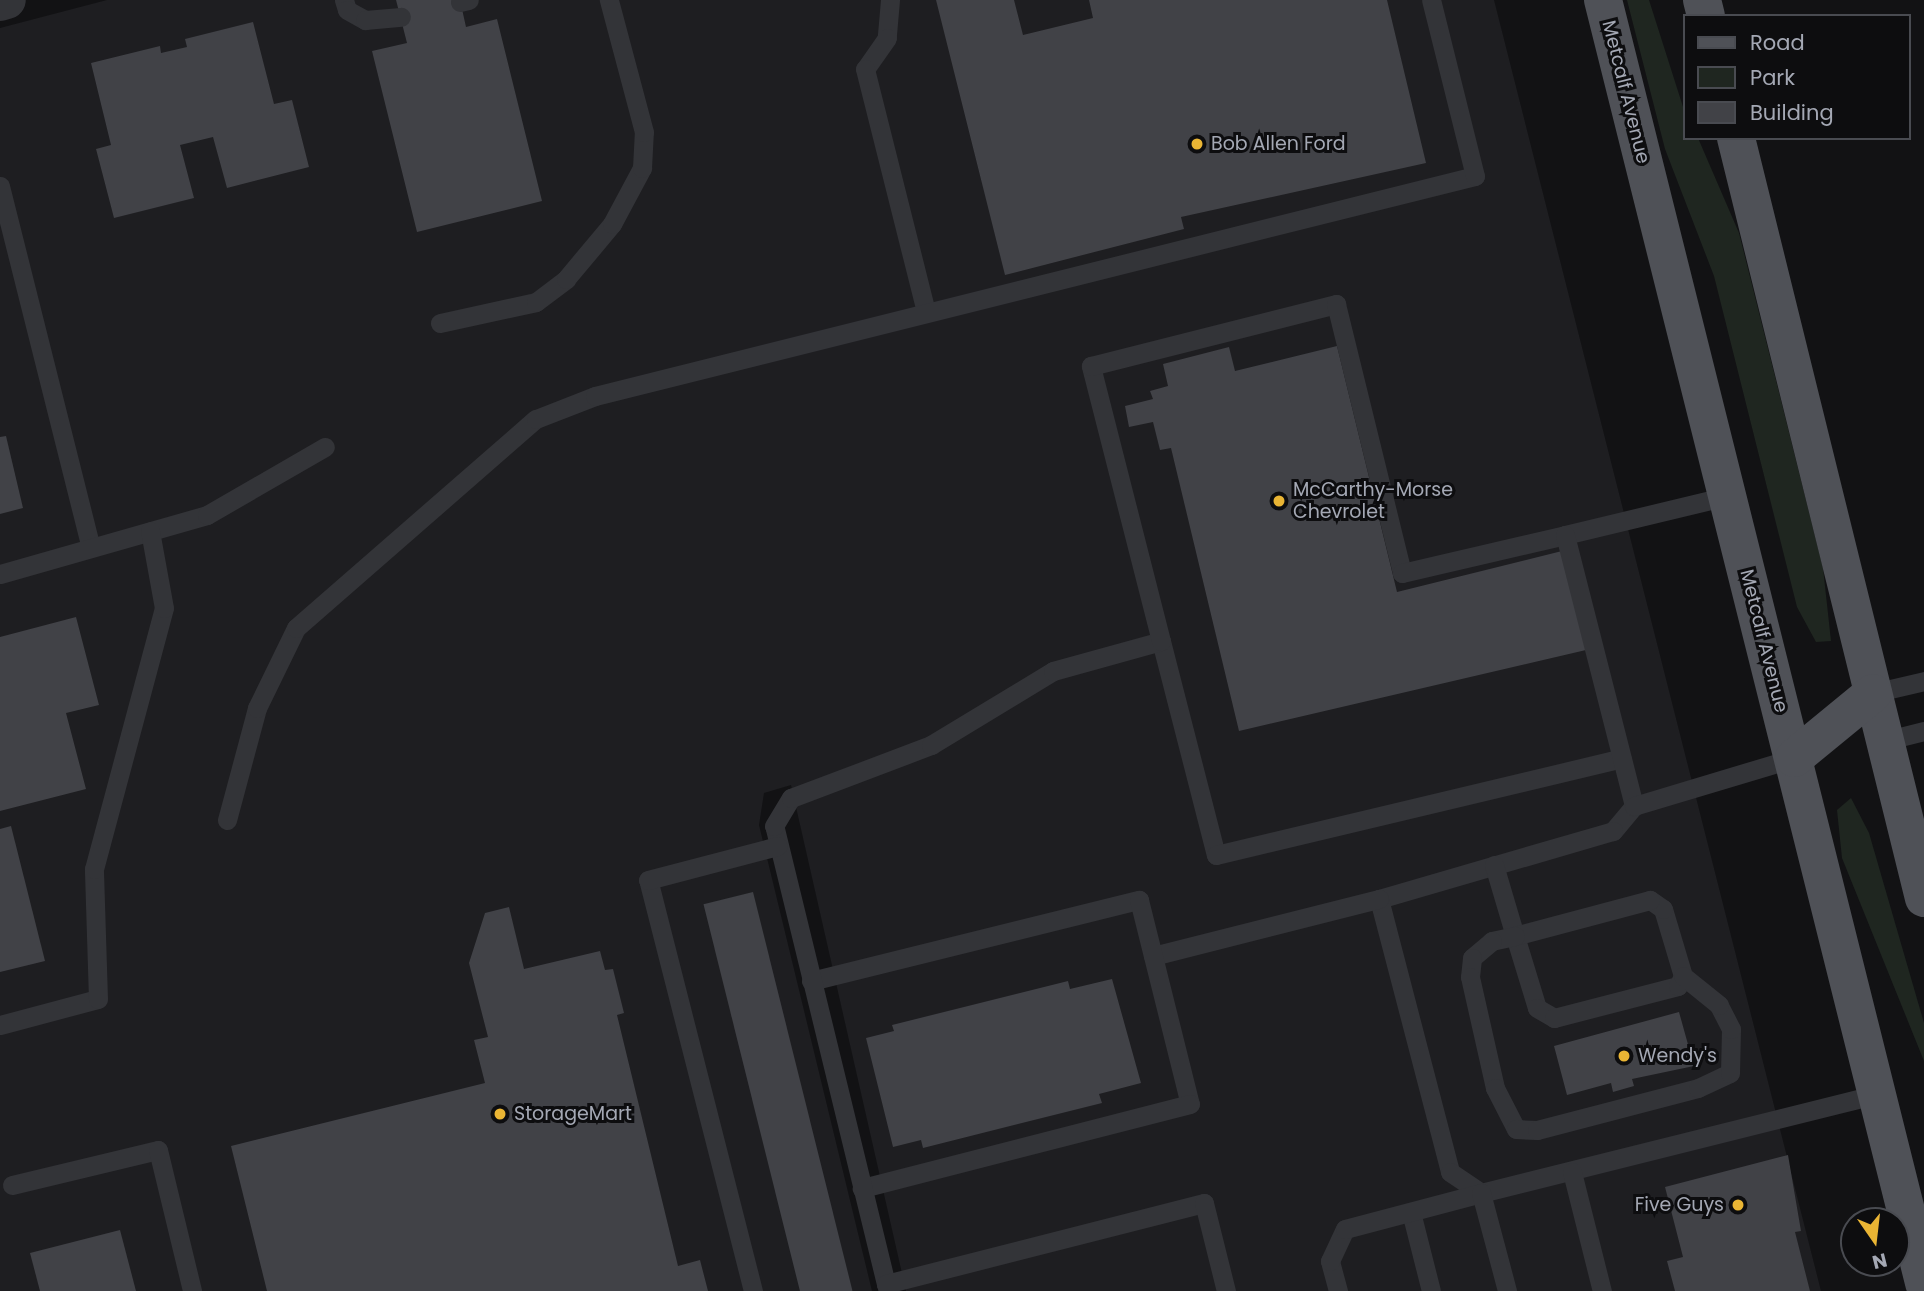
<!DOCTYPE html>
<style>
body{margin:0}
#map{position:relative;width:1924px;height:1291px;overflow:hidden;background:#121214;font-family:Poppins,sans-serif}
div>[style]{position:absolute}
[style*='--x']{left:calc(var(--x)*1px);top:calc(var(--y)*1px);width:calc(var(--w)*1px);rotate:calc(var(--a)*1deg)}
.built>*{inset:0;background:#1e1e21}
.green>*{inset:0;background:#1f2620}
.building>*{inset:0;background:#414247;transform-origin:0 0}
.service>*{height:19px;margin:-9.5px;padding:0 9.5px;transform-origin:9.5px;border-radius:9.5px;background:#333438}
.minor>*{height:38px;margin:-19px;padding:0 19px;transform-origin:19px;border-radius:19px;background:#333438}
.primary>*{height:38px;margin:-19px;padding:0 19px;transform-origin:19px;border-radius:19px;background:#4f5157}
.dots>*{width:19px;height:19px;translate:-50% -50%;box-sizing:border-box;border:4px solid #0d0d0f;border-radius:50%}
span{translate:-50% -50%;white-space:nowrap;text-align:center;line-height:1.15;-webkit-text-stroke:6px #0d0d0f;paint-order:stroke}
.street-label{font-size:19px;color:#a4a8b4}
.poi-label{font-size:19px;color:#a4a8b4}
.left{translate:0 -50%;text-align:left}
.right{translate:-100% -50%;text-align:right}
.legend{position:absolute;left:1683px;top:14px;width:228px;height:126px;box-sizing:border-box;background:#0d0d0f;border:2px solid #494b51;margin:0;padding:9px 12px;list-style:none;font-size:21px;color:#a4a8b4}
.legend li{display:flex;align-items:center;gap:14px;height:35px}
.legend b{width:35px;border:2px solid #494b51}
.north{position:absolute;left:1840px;top:1207px;width:70px;height:70px;box-sizing:border-box;background:#0d0d0f;border:2px solid #494b51;border-radius:50%;rotate:166deg;font-size:19px;font-weight:700;line-height:28px;text-align:center;color:#a4a8b4}
.north::after{content:'';display:block;margin:auto;width:24px;height:32px;background:#eab534;clip-path:polygon(50% 0,100% 100%,50% 72%,0 100%)}
</style>
<div id="map">
<div class="built">
<i style="clip-path:polygon(107px 0,1494px 0,1821px 1291px,906px 1291px,791px 785px,764px 793px,759px 825px,872px 1291px,0 1291px,0 28px)"></i>
</div>
<div class="green">
<i style="clip-path:polygon(1627px 0,1649px 0,1684px 110px,1684px 138px,1698px 138px,1739px 233px,1823px 568px,1831px 641px,1816px 642px,1797px 607px,1714px 276px,1665px 149px)"></i>
<i style="clip-path:polygon(1851px 798px,1869px 833px,1924px 1023px,1924px 1061px,1842px 858px,1837px 810px)"></i>
</div>
<div class="building">
<i style="clip-path:polygon(396px 0,460px 0,466px 27px,497px 19px,542px 201px,417px 232px,372px 51px,407px 43px)"></i>
<i style="clip-path:polygon(936px 0,1014px 0,1023px 35px,1093px 18px,1089px 0,1387px 0,1426px 163px,1181px 217px,1184px 229px,1005px 275px)"></i>
<i style="clip-path:polygon(253px 22px,274px 104px,292px 100px,309px 167px,227px 188px,213px 137px,180px 145px,194px 198px,114px 218px,96px 149px,111px 145px,91px 63px,160px 46px,161px 53px,187px 47px,185px 39px)"></i>
<i style="clip-path:polygon(1337px 346px,1397px 592px,1562px 551px,1586px 650px,1239px 731px,1171px 448px,1160px 450px,1153px 422px,1129px 427px,1125px 406px,1153px 399px,1150px 391px,1168px 386px,1163px 364px,1229px 347px,1235px 371px)"></i>
<i style="clip-path:polygon(6px 436px,23px 508px,0 514px,0 437px)"></i>
<i style="clip-path:polygon(76px 617px,99px 705px,66px 713px,86px 789px,0 811px,0 637px)"></i>
<i style="clip-path:polygon(11px 826px,45px 961px,0 972px,0 829px)"></i>
<i style="left:753px;top:892px;width:411px;height:51px;rotate:76deg"></i>
<i style="clip-path:polygon(509px 907px,524px 969px,600px 951px,605px 970px,613px 969px,624px 1013px,617px 1015px,678px 1266px,700px 1260px,708px 1291px,267px 1291px,231px 1146px,485px 1083px,474px 1040px,488px 1037px,469px 963px,485px 913px)"></i>
<i style="clip-path:polygon(1112px 979px,1141px 1083px,1099px 1094px,1102px 1103px,923px 1148px,921px 1140px,893px 1147px,866px 1038px,894px 1031px,892px 1025px,1068px 981px,1070px 989px)"></i>
<i style="clip-path:polygon(1679px 1012px,1694px 1066px,1632px 1079px,1634px 1086px,1613px 1092px,1611px 1083px,1567px 1095px,1554px 1046px)"></i>
<i style="clip-path:polygon(1788px 1155px,1801px 1231px,1795px 1232px,1810px 1291px,1675px 1291px,1667px 1261px,1683px 1257px,1665px 1187px)"></i>
<i style="clip-path:polygon(120px 1230px,136px 1291px,40px 1291px,30px 1253px)"></i>
</div>
<div class="service">
<i style="--x:344;--y:0;--w:10;--a:73"></i>
<i style="--x:347;--y:10;--w:21;--a:29"></i>
<i style="--x:365;--y:20;--w:36;--a:-5"></i>
<i style="--x:890;--y:0;--w:38;--a:95"></i>
<i style="--x:887;--y:38;--w:38;--a:125"></i>
<i style="--x:865;--y:69;--w:250;--a:75.9"></i>
<i style="--x:460;--y:2;--w:9;--a:-13"></i>
<i style="--x:0;--y:186;--w:373;--a:75.9"></i>
<i style="--x:440;--y:323;--w:98;--a:-12.3"></i>
<i style="--x:536;--y:302;--w:38;--a:-37"></i>
<i style="--x:566;--y:279;--w:72;--a:-50.1"></i>
<i style="--x:612;--y:224;--w:64;--a:-61.8"></i>
<i style="--x:642;--y:168;--w:36;--a:-87"></i>
<i style="--x:644;--y:132;--w:137;--a:-104.9"></i>
<i style="--x:1565;--y:535;--w:168;--a:-13.5"></i>
<i style="--x:0;--y:574;--w:215;--a:-15.9"></i>
<i style="--x:207;--y:515;--w:136;--a:-30"></i>
<i style="--x:1161;--y:641;--w:221;--a:75.6"></i>
<i style="--x:1216;--y:855;--w:417;--a:-13.4"></i>
<i style="--x:1873;--y:693;--w:52;--a:-13.2"></i>
<i style="--x:1884;--y:741;--w:41;--a:-14"></i>
<i style="--x:1634;--y:806;--w:33;--a:130"></i>
<i style="--x:1613;--y:831;--w:244;--a:163.8"></i>
<i style="--x:1379;--y:899;--w:282;--a:75.4"></i>
<i style="--x:1450;--y:1172;--w:37;--a:34"></i>
<i style="--x:1481;--y:1193;--w:408;--a:-14"></i>
<i style="--x:227;--y:820;--w:116;--a:-75"></i>
<i style="--x:257;--y:708;--w:89;--a:-64"></i>
<i style="--x:296;--y:628;--w:318;--a:-41.1"></i>
<i style="--x:536;--y:419;--w:63;--a:-21.3"></i>
<i style="--x:595;--y:396;--w:907;--a:-14.04"></i>
<i style="--x:1475;--y:176;--w:181;--a:-104"></i>
<i style="--x:1494;--y:865;--w:74;--a:73.5"></i>
<i style="--x:1515;--y:936;--w:75;--a:73"></i>
<i style="--x:1537;--y:1008;--w:20;--a:30"></i>
<i style="--x:1554;--y:1018;--w:128;--a:-14.5"></i>
<i style="--x:1678;--y:986;--w:11;--a:-63"></i>
<i style="--x:1683;--y:976;--w:70;--a:-106.6"></i>
<i style="--x:1663;--y:909;--w:16;--a:-145"></i>
<i style="--x:1650;--y:900;--w:140;--a:165.1"></i>
<i style="--x:1515;--y:936;--w:24;--a:168"></i>
<i style="--x:1492;--y:941;--w:26;--a:140"></i>
<i style="--x:1472;--y:958;--w:19;--a:96"></i>
<i style="--x:1470;--y:977;--w:114;--a:77.3"></i>
<i style="--x:1495;--y:1088;--w:46;--a:62.9"></i>
<i style="--x:1516;--y:1129;--w:21;--a:3"></i>
<i style="--x:1537;--y:1130;--w:166;--a:-14.6"></i>
<i style="--x:1698;--y:1088;--w:35;--a:-25"></i>
<i style="--x:1730;--y:1073;--w:44;--a:-88.7"></i>
<i style="--x:1731;--y:1029;--w:27;--a:-117"></i>
<i style="--x:1719;--y:1005;--w:46;--a:-141.1"></i>
<i style="--x:1153;--y:956;--w:233;--a:-14.2"></i>
<i style="--x:811;--y:981;--w:338;--a:-13.9"></i>
<i style="--x:1139;--y:900;--w:210;--a:76"></i>
<i style="--x:1190;--y:1104;--w:339;--a:165.6"></i>
<i style="--x:0;--y:1025;--w:101;--a:-14.9"></i>
<i style="--x:98;--y:999;--w:130;--a:-91.8"></i>
<i style="--x:94;--y:869;--w:270;--a:-75"></i>
<i style="--x:164;--y:608;--w:78;--a:-100.3"></i>
<i style="--x:1572;--y:1172;--w:123;--a:75.9"></i>
<i style="--x:12;--y:1185;--w:150;--a:-13.5"></i>
<i style="--x:158;--y:1150;--w:145;--a:76.4"></i>
<i style="--x:1411;--y:1212;--w:81;--a:75.8"></i>
<i style="--x:886;--y:1284;--w:471;--a:-103.7"></i>
<i style="--x:774;--y:826;--w:33;--a:-59"></i>
<i style="--x:791;--y:798;--w:150;--a:-20.7"></i>
<i style="--x:931;--y:745;--w:143;--a:-31.2"></i>
<i style="--x:1053;--y:671;--w:112;--a:-15.5"></i>
<i style="--x:1161;--y:641;--w:284;--a:-104.3"></i>
<i style="--x:1091;--y:366;--w:253;--a:-14.2"></i>
<i style="--x:1336;--y:304;--w:277;--a:76.2"></i>
<i style="--x:1402;--y:573;--w:167;--a:-13.1"></i>
<i style="--x:1565;--y:535;--w:280;--a:75.7"></i>
<i style="--x:1634;--y:806;--w:167;--a:-16.7"></i>
<i style="--x:753;--y:1291;--w:424;--a:-104.3"></i>
<i style="--x:648;--y:880;--w:134;--a:-14.7"></i>
<i style="--x:888;--y:1291;--w:7;--a:-106"></i>
<i style="--x:886;--y:1284;--w:328;--a:-14.3"></i>
<i style="--x:1204;--y:1203;--w:91;--a:76"></i>
<i style="--x:1338;--y:1291;--w:31;--a:-105"></i>
<i style="--x:1330;--y:1261;--w:35;--a:-65"></i>
<i style="--x:1345;--y:1229;--w:141;--a:-14.8"></i>
<i style="--x:1481;--y:1193;--w:101;--a:75.1"></i>
</div>
<div class="minor">
<i style="--x:0;--y:2;--w:7;--a:-16"></i>
</div>
<div class="primary">
<i style="--x:1603;--y:0;--w:1323;--a:75.95"></i>
<i style="--x:1702;--y:0;--w:16;--a:76"></i>
<i style="--x:1736;--y:138;--w:783;--a:76.11"></i>
<i style="--x:1794;--y:758;--w:102;--a:-39.4"></i>
</div>
<div class="dots">
<i style="left:1197px;top:144px;background:#eab534"></i>
<i style="left:1279px;top:501px;background:#eab534"></i>
<i style="left:1624px;top:1056px;background:#eab534"></i>
<i style="left:500px;top:1114px;background:#eab534"></i>
<i style="left:1738px;top:1205px;background:#eab534"></i>
</div>
<div class="street-label">
<span style="left:1626px;top:92px;rotate:76deg">Metcalf Avenue</span>
<span style="left:1764px;top:641px;rotate:76deg">Metcalf Avenue</span>
</div>
<div class="poi-label">
<span class="left" style="left:1211px;top:144px">Bob Allen Ford</span>
<span class="left" style="left:1293px;top:501px">McCarthy-Morse<br>Chevrolet</span>
<span class="left" style="left:1638px;top:1056px">Wendy's</span>
<span class="left" style="left:514px;top:1114px">StorageMart</span>
<span class="right" style="left:1724px;top:1205px">Five Guys</span>
</div>
<ul class="legend">
<li><b style="height:9px;background:#4f5157"></b>Road</li>
<li><b style="height:19px;background:#1f2620"></b>Park</li>
<li><b style="height:19px;background:#414247"></b>Building</li>
</ul>
<div class="north">N</div>
</div>
